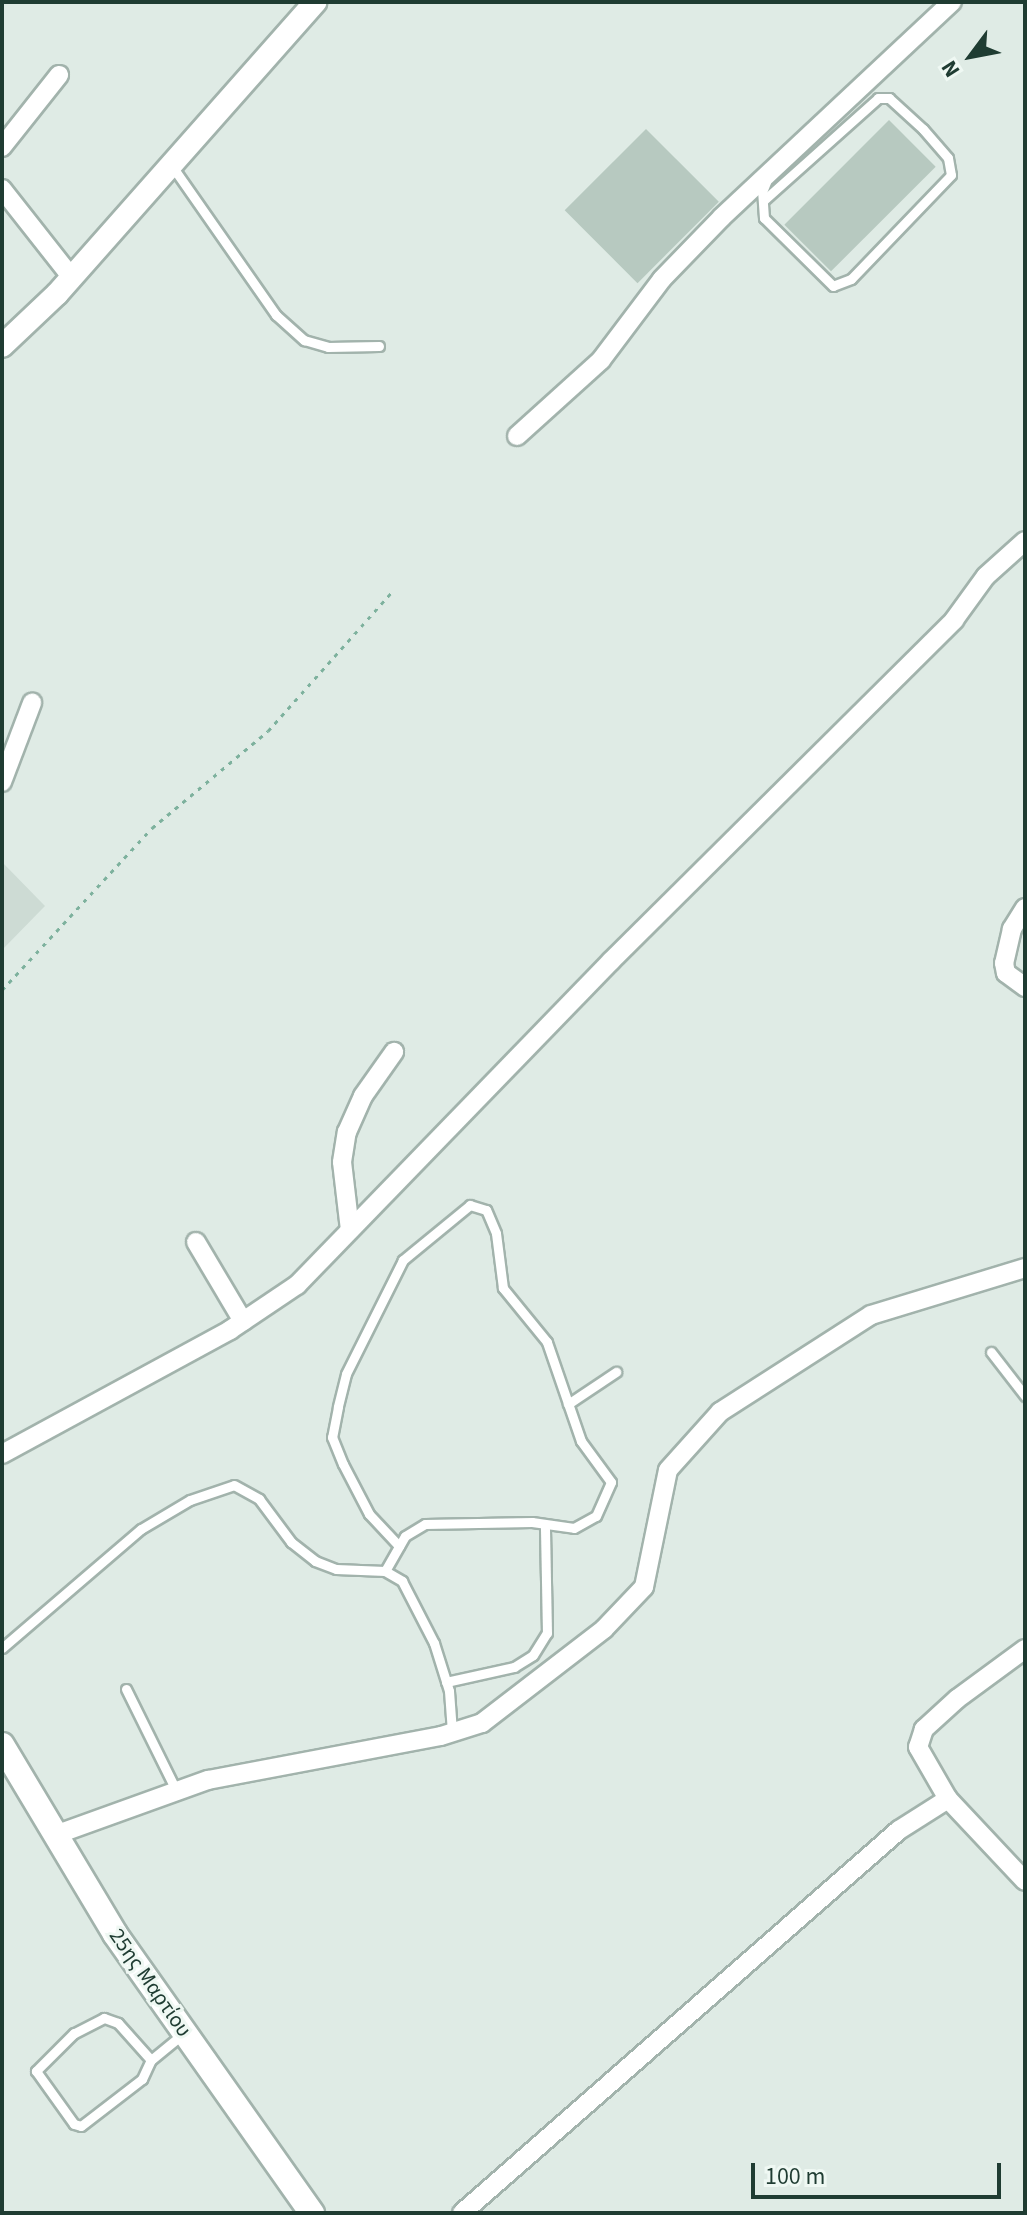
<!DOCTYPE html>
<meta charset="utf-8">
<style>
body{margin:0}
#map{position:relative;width:1027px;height:2215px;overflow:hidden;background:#dfebe5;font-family:"Source Sans 3",sans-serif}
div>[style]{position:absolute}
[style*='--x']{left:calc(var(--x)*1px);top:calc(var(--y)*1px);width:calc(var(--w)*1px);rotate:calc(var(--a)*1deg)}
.built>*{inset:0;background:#cddbd4}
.building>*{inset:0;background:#b7c9c0;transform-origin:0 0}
.path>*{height:3px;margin-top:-1.5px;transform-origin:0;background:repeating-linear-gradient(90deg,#7db19d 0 4px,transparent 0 10px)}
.roads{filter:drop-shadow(2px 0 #a2b3ac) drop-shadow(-2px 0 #a2b3ac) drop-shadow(0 2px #a2b3ac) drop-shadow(0 -2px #a2b3ac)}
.service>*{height:9px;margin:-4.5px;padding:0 4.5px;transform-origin:4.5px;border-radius:4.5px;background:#fff}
.minor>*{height:18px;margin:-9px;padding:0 9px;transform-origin:9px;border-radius:9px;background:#fff}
.tertiary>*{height:22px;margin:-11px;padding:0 11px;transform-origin:11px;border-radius:11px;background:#fff}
.secondary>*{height:24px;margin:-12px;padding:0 12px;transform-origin:12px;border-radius:12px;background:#fff}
span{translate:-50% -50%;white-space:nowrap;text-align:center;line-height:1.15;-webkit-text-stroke:6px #eff8f3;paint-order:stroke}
.street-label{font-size:22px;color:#1f3c32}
.frame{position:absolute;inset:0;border:4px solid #1f3c32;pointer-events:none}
.north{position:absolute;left:931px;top:16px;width:80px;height:80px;-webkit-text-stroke:6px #eff8f3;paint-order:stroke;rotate:238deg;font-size:22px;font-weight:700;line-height:32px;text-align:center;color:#1f3c32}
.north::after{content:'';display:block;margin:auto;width:28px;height:36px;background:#1f3c32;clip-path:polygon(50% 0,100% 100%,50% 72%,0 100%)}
.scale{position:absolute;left:751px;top:2163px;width:250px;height:36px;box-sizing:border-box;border:4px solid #1f3c32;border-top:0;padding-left:10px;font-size:24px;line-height:28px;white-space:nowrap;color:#1f3c32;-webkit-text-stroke:6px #eff8f3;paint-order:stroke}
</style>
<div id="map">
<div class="built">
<i style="clip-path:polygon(2px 862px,45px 906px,2px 950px)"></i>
</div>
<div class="building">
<i style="left:889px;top:120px;width:66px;height:148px;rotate:45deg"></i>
<i style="left:646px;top:129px;width:103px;height:115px;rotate:45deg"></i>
</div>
<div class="path">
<i style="--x:2;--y:990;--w:221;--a:-47.2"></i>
<i style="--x:152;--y:828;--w:151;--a:-39.9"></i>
<i style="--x:268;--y:731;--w:186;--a:-48.3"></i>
</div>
<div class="roads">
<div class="service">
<i style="--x:172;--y:166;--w:182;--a:55.1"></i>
<i style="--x:276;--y:315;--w:38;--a:42"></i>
<i style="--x:304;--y:340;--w:25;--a:16"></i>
<i style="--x:328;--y:347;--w:51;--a:-1.1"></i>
<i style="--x:763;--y:201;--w:154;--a:-41.8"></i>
<i style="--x:878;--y:98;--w:11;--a:0"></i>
<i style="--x:889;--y:98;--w:46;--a:42.4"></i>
<i style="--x:923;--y:129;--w:38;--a:49"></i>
<i style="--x:948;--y:158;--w:17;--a:80"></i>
<i style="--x:951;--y:175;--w:144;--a:133.9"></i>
<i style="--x:851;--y:279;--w:19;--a:159"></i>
<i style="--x:833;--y:286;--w:97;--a:-135.4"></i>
<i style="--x:764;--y:218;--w:26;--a:-94"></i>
<i style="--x:762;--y:192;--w:11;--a:-68"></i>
<i style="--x:991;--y:1352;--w:56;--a:52.3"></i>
<i style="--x:568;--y:1404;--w:58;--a:-33.7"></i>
<i style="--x:385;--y:1571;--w:40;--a:-60.3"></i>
<i style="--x:405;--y:1536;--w:23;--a:-31"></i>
<i style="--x:425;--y:1524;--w:107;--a:-1.1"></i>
<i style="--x:532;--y:1522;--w:42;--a:8.1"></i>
<i style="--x:574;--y:1528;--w:25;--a:-29"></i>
<i style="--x:596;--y:1516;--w:37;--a:-66"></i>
<i style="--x:611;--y:1482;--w:51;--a:-126.2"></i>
<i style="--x:581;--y:1441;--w:105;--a:-109"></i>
<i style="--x:547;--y:1342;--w:70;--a:-129.2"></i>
<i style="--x:503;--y:1288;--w:55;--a:-97.3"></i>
<i style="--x:496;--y:1233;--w:25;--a:-113"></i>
<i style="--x:486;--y:1210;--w:17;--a:-163"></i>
<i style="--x:470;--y:1205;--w:87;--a:140.6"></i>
<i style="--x:403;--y:1260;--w:127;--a:116.6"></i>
<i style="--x:346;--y:1374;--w:34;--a:104"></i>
<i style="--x:338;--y:1407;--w:31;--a:101"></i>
<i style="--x:332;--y:1437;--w:29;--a:68"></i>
<i style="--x:343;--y:1464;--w:56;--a:62.5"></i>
<i style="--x:369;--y:1514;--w:44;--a:46.8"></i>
<i style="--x:2;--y:1648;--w:183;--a:-40.6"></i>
<i style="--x:141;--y:1529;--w:57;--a:-30.6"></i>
<i style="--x:190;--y:1500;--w:46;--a:-18.8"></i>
<i style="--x:234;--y:1485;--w:29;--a:29"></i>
<i style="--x:259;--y:1499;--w:54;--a:53.3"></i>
<i style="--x:291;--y:1542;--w:31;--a:38"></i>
<i style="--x:315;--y:1561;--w:22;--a:21"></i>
<i style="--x:336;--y:1569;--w:49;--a:2.3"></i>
<i style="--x:385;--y:1571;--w:20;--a:30"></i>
<i style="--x:402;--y:1581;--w:70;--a:62.7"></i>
<i style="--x:434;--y:1643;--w:50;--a:72.6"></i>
<i style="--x:449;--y:1691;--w:41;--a:85.8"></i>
<i style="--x:446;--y:1682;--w:70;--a:-12.4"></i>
<i style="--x:514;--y:1667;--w:22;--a:-32"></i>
<i style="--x:533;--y:1655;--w:26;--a:-58"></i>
<i style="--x:547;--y:1633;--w:108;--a:-91.1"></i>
<i style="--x:126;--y:1689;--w:113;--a:63.7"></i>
<i style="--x:151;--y:2060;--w:50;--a:-131.7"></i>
<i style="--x:118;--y:2023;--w:15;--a:-160"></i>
<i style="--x:104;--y:2018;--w:34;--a:153"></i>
<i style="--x:74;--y:2033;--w:54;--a:135"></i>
<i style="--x:36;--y:2071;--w:65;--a:54.4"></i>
<i style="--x:74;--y:2124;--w:7;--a:16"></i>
<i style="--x:81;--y:2126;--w:77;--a:-37.6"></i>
<i style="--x:142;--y:2079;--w:21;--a:-65"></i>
<i style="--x:151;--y:2060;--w:43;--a:-39.3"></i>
</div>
<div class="minor">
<i style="--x:2;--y:147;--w:92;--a:-51.6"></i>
<i style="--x:2;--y:189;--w:113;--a:51.8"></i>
<i style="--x:517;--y:436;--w:113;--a:-42.1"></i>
<i style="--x:601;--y:360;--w:101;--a:-53"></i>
<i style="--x:662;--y:279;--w:86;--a:-45.9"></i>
<i style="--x:722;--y:217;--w:315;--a:-43.1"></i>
<i style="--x:2;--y:782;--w:85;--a:-69.2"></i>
<i style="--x:1025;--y:908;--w:25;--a:122"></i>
<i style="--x:1012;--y:929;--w:35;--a:103"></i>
<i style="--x:1004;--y:963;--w:10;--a:79"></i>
<i style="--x:1006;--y:973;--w:24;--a:36"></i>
<i style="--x:350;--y:1230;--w:68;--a:-96.7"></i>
<i style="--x:342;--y:1162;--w:30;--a:-81"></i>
<i style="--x:347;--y:1132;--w:39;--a:-66"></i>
<i style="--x:363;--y:1096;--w:54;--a:-54.8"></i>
<i style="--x:196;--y:1242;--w:92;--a:59.3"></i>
<i style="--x:2;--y:1454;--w:260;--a:-28.5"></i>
<i style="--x:230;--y:1330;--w:81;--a:-33.9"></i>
<i style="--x:297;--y:1285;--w:451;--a:-45.9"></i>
<i style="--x:611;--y:961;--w:484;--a:-44.8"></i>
<i style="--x:954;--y:620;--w:54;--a:-54"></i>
<i style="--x:986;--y:576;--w:52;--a:-41.9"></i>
<i style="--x:1025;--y:1649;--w:84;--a:143.7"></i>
<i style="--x:957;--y:1699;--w:45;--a:137.7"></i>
<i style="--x:924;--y:1729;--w:19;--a:108"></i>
<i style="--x:918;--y:1747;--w:60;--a:60"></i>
<i style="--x:948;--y:1799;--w:112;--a:46.8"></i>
<i style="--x:55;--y:1835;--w:163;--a:-19.8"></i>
<i style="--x:208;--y:1780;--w:237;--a:-10.7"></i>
<i style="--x:441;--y:1736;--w:43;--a:-17.6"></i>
<i style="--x:482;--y:1723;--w:154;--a:-37.6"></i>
<i style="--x:604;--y:1629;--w:58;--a:-46.4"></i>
<i style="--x:644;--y:1587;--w:119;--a:-78.4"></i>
<i style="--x:668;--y:1470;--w:78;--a:-48.1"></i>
<i style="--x:720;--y:1412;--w:179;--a:-32.7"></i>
<i style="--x:871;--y:1315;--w:161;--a:-17"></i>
<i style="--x:462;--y:2213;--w:581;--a:-41.23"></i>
<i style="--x:899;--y:1830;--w:58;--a:-32.3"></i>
</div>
<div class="tertiary">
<i style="--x:2;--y:346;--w:76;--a:-43.4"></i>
<i style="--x:57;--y:294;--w:390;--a:-48.5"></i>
</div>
<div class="secondary">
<i style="--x:2;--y:1745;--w:220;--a:59.1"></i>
<i style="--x:115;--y:1934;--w:342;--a:54.8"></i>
</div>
</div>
<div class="street-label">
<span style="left:150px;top:1983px;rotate:55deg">25ης Μαρτίου</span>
</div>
<div class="frame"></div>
<div class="north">N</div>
<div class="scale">100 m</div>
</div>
